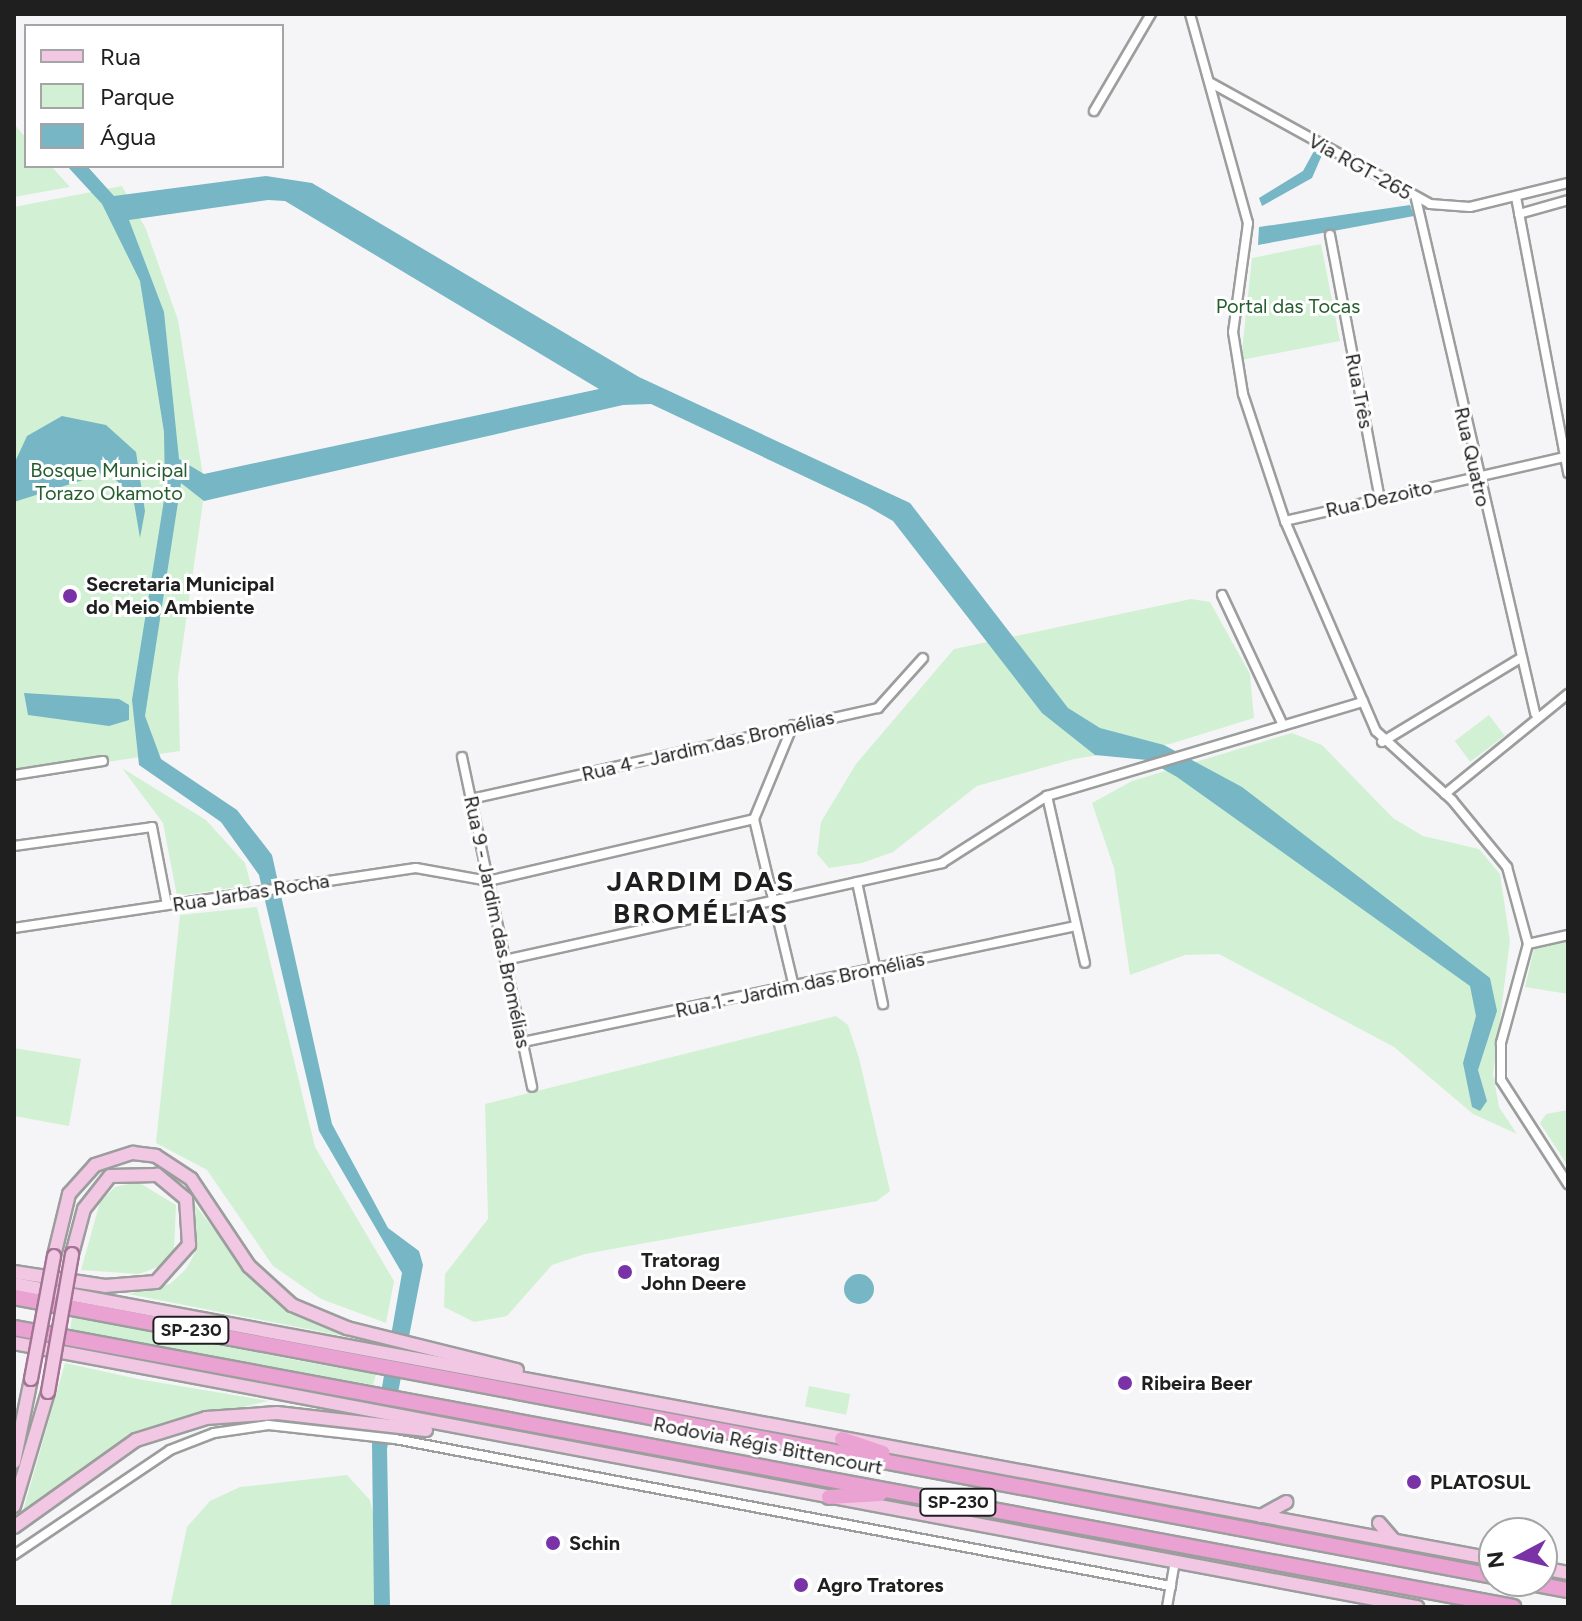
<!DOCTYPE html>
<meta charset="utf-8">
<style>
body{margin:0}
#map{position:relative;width:1582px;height:1621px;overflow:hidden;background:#f5f5f7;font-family:Figtree,sans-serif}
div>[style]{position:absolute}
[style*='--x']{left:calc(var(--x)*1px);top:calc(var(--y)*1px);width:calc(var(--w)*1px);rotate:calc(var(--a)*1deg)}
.green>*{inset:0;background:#d2f1d4;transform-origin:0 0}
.water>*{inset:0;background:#76b6c5}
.round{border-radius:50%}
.roads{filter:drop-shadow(2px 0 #9c9d9d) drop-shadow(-2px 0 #9c9d9d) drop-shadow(0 2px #9c9d9d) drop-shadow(0 -2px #9c9d9d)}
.minor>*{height:8px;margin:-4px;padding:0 4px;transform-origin:4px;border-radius:4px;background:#fff}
.primary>*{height:12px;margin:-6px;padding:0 6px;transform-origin:6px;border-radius:6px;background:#f2c7e4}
.motorway>*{height:14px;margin:-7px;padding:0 7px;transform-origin:7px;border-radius:7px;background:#eaa2d2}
.bridges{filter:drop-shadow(2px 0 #a37493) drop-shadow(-2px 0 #a37493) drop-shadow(0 2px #a37493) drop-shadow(0 -2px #a37493)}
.primary-bridge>*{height:12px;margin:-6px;padding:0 6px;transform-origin:6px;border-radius:6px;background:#f2c7e4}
.dots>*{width:22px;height:22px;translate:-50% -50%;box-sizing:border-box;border:4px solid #fff;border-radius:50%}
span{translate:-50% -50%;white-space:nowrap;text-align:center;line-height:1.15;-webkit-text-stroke:6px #fff;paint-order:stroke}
.shield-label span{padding:2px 6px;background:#fff;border:2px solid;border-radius:6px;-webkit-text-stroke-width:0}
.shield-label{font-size:18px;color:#1f1f1f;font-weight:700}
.street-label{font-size:20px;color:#1f1f1f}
.park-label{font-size:20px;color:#255e2e}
.poi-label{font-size:20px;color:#1f1f1f;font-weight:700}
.left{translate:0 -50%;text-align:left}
.district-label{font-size:28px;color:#1f1f1f;font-weight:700;letter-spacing:2px}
.frame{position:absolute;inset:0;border:16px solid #1f1f1f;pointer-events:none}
.legend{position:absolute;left:24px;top:24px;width:260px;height:144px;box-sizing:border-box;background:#fff;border:2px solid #a5a5a5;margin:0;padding:10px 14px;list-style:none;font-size:24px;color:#1f1f1f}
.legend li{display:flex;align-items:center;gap:16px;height:40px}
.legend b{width:40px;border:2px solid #a5a5a5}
.north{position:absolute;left:1478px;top:1517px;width:80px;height:80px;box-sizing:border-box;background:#fff;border:2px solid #a5a5a5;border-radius:50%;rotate:263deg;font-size:22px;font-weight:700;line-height:32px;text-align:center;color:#1f1f1f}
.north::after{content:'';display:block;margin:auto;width:28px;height:36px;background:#7933a7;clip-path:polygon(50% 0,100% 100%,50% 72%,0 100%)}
</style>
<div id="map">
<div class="green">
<i style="clip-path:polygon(14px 124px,26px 138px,26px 166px,51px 166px,70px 187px,14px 197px)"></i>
<i style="clip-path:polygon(122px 186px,146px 229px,178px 320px,205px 488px,178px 677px,180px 751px,14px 776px,14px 207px)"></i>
<i style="clip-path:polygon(1321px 244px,1340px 341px,1241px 360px,1252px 258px)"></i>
<i style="clip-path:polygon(1191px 599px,1210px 602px,1250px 674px,1254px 718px,1170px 744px,1074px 759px,977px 786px,893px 852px,862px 863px,829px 868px,817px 854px,821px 822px,856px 764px,954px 649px)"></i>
<i style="left:1489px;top:715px;width:26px;height:43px;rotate:53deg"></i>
<i style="clip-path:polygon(1292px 733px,1322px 745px,1393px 818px,1423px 836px,1479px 849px,1500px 874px,1510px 941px,1493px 1074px,1499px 1107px,1517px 1134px,1473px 1114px,1394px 1047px,1219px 954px,1185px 955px,1130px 975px,1114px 868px,1092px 803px,1132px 781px)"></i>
<i style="clip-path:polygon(122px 768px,206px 820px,245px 863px,251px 885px,177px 896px,163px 823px)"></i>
<i style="clip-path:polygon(257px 907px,315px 1147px,394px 1281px,386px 1323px,321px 1299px,273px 1266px,207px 1170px,156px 1143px,180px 915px)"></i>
<i style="clip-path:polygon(1568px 938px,1568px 994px,1525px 987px,1535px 945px)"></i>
<i style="clip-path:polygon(836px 1016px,848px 1025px,859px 1058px,890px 1191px,877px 1201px,585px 1254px,552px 1265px,507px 1316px,474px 1322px,444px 1307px,445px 1274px,488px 1219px,485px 1104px)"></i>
<i style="clip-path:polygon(14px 1048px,81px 1059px,69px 1126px,14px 1116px)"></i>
<i style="clip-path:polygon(1568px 1110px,1568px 1166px,1540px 1123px,1546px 1114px)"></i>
<i style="clip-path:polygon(138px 1182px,176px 1205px,174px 1251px,163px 1265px,139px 1274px,81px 1270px,100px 1202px,115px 1187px)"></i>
<i style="clip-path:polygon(195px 1205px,261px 1289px,300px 1315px,364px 1340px,128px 1294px,170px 1284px,186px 1269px,197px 1249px)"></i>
<i style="clip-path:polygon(72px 1317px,311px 1363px,376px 1374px,373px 1385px,70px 1331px)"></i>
<i style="left:68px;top:1342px;width:308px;height:9px;rotate:11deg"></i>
<i style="clip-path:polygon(65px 1363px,138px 1379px,269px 1401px,153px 1427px,23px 1511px)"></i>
<i style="left:809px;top:1386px;width:42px;height:21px;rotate:11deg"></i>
<i style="clip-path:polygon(347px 1475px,370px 1500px,377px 1532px,374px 1607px,170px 1607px,187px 1527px,210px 1501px,240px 1487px)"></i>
</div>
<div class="water">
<i style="clip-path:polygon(1314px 151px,1322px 155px,1312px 178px,1262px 206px,1259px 198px,1303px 171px)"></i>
<i style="clip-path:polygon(evenodd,67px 166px,87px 166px,114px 196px,266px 176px,312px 183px,639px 377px,910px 503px,1068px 708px,1100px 728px,1164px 745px,1242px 787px,1490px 978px,1497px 1011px,1478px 1070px,1487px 1101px,1480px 1111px,1472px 1107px,1463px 1063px,1476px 1016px,1470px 986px,1177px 777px,1147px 760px,1095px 755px,1042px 713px,893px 521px,867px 506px,651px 404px,623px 405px,204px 501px,181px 483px,145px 716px,161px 759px,237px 810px,272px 855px,332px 1124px,388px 1228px,419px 1251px,423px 1265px,387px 1449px,390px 1607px,374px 1607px,372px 1444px,402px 1273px,319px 1131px,259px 875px,221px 822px,139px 765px,132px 700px,165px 494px,164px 432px,140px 281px,102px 204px,67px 166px,268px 200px,285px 201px,599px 389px,204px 474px,179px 459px,164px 312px,129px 220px,268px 200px)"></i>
<i style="clip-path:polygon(1410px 205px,1414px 216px,1258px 245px,1259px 227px)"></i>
<i style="clip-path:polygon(62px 416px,106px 425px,136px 452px,145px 511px,140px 538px,133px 497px,108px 472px,14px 502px,14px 464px,27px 436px)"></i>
<i style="clip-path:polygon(24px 693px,119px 699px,129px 705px,129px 720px,109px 726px,28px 715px)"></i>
<i class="round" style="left:844px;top:1274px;width:30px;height:30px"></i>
</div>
<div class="roads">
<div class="minor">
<i style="--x:1190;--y:14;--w:217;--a:74.5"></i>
<i style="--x:1248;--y:223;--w:110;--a:97.8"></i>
<i style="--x:1233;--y:332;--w:63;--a:80.8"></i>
<i style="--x:1243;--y:394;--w:134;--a:71.7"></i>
<i style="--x:1285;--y:521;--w:229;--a:66.6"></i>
<i style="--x:1376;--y:731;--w:103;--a:42.2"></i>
<i style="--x:1452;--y:800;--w:87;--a:50.6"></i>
<i style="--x:1507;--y:867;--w:80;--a:74.7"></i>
<i style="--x:1528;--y:944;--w:103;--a:105.3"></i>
<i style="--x:1501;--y:1043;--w:37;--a:90"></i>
<i style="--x:1501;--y:1080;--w:124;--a:57.2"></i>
<i style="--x:1211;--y:83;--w:250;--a:28.9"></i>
<i style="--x:1430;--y:204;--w:40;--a:4.3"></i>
<i style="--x:1470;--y:207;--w:101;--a:-13.8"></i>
<i style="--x:1094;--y:111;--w:113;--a:-59.6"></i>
<i style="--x:1516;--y:197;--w:281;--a:79.3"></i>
<i style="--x:1416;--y:199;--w:528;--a:76.96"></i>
<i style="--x:1519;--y:214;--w:51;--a:-15.9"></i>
<i style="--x:1330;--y:235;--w:269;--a:79.3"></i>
<i style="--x:1285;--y:521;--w:290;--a:-12.9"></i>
<i style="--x:1222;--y:595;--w:144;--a:64.9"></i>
<i style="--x:793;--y:725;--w:102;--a:112.5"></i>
<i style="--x:754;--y:819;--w:173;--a:76.6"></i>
<i style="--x:1382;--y:742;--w:160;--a:-31.2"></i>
<i style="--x:462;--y:757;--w:337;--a:78"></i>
<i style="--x:14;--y:775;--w:90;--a:-8.9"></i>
<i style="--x:1445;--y:794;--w:159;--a:-39.1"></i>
<i style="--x:1047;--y:796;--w:171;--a:77.2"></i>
<i style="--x:471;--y:799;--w:417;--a:-12.6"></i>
<i style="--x:878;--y:708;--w:67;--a:-48"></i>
<i style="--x:14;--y:846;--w:139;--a:-7.8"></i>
<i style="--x:152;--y:827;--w:79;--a:79.1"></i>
<i style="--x:857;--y:882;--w:125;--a:78"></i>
<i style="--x:14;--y:928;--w:406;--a:-8.5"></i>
<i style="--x:416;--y:868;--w:73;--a:10.2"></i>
<i style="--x:488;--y:881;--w:273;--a:-13.1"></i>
<i style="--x:1528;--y:944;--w:41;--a:-12.7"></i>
<i style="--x:505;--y:960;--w:448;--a:-12.5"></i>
<i style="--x:942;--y:863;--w:125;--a:-32.5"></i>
<i style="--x:1047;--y:796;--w:330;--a:-16.6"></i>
<i style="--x:523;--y:1042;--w:565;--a:-11.85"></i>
<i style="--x:14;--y:1555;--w:188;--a:-33.9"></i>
<i style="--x:170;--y:1450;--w:47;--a:-21.1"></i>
<i style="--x:214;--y:1433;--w:55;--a:-8.4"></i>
<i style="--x:268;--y:1425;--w:128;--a:6.3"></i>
<i style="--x:395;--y:1439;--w:790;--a:10.73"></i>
<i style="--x:1167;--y:1607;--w:47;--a:-80.1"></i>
</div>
<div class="primary">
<i style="--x:54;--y:1256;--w:64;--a:-76.4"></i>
<i style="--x:69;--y:1194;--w:39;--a:-48"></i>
<i style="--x:95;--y:1165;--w:40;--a:-18"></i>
<i style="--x:133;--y:1153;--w:23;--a:7"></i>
<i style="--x:156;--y:1156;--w:42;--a:33.3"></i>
<i style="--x:191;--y:1179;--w:105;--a:56.3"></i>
<i style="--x:249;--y:1266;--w:58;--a:42.2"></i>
<i style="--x:292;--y:1305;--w:60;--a:22.7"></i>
<i style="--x:347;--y:1328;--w:175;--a:13.9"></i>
<i style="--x:14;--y:1272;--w:92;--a:8.7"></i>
<i style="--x:105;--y:1286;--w:51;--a:-4.5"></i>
<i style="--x:156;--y:1282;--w:50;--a:-48.3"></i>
<i style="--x:189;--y:1245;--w:46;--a:-93.7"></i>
<i style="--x:186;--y:1199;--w:38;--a:-140"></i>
<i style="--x:157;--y:1175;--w:47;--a:178.8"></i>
<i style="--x:110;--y:1176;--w:42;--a:128.2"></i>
<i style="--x:84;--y:1209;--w:47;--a:104.9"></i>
<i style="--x:14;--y:1284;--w:1505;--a:10.53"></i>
<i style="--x:14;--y:1343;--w:1428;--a:10.66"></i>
<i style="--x:14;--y:1462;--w:85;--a:-78.4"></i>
<i style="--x:14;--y:1506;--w:119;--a:-73.4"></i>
<i style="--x:1261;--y:1516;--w:29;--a:-29"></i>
<i style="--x:1379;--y:1523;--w:23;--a:49"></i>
<i style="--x:14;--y:1527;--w:150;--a:-35.5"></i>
<i style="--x:136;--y:1440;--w:73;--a:-17.4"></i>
<i style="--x:206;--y:1418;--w:71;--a:-4"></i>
<i style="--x:277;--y:1413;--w:150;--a:6.5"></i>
<i style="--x:1542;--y:1568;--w:26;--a:11"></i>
</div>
<div class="motorway">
<i style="--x:14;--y:1297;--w:1506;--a:10.68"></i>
<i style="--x:14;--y:1328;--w:1525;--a:10.54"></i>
<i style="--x:842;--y:1439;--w:43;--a:18.9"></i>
<i style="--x:829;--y:1497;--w:51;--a:-3.4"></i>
<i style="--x:1520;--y:1581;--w:49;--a:10.6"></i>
</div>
</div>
<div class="bridges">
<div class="primary-bridge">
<i style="--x:31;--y:1379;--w:125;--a:-79.4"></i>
<i style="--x:48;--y:1392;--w:140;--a:-80.1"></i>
</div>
</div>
<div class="dots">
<i style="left:70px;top:596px;background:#7933a7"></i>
<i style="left:625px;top:1272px;background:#7933a7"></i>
<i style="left:1125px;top:1383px;background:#7933a7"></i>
<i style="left:1414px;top:1482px;background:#7933a7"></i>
<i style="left:553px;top:1543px;background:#7933a7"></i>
<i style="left:801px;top:1585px;background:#7933a7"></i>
</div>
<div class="shield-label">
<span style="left:191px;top:1330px">SP-230</span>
<span style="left:958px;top:1502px">SP-230</span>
</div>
<div class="street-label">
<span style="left:1360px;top:167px;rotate:29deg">Via RGT-265</span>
<span style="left:1359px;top:391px;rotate:79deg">Rua Três</span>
<span style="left:1472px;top:457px;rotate:77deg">Rua Quatro</span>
<span style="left:1379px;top:499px;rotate:-13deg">Rua Dezoito</span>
<span style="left:708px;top:746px;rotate:-13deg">Rua 4 - Jardim das Bromélias</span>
<span style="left:251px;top:893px;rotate:-9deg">Rua Jarbas Rocha</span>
<span style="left:497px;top:922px;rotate:78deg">Rua 9 - Jardim das Bromélias</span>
<span style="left:800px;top:985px;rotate:-12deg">Rua 1 - Jardim das Bromélias</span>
<span style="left:768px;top:1446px;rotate:11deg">Rodovia Régis Bittencourt</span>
</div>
<div class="park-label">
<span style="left:1288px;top:306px">Portal das Tocas</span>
<span style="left:109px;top:482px">Bosque Municipal<br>Torazo Okamoto</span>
</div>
<div class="poi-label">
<span class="left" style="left:86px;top:596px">Secretaria Municipal<br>do Meio Ambiente</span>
<span class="left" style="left:641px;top:1272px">Tratorag<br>John Deere</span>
<span class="left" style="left:1141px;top:1383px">Ribeira Beer</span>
<span class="left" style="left:1430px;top:1482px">PLATOSUL</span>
<span class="left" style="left:569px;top:1543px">Schin</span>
<span class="left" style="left:817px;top:1585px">Agro Tratores</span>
</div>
<div class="district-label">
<span style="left:701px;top:897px">JARDIM DAS<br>BROMÉLIAS</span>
</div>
<div class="frame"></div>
<ul class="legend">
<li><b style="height:10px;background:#f2c7e4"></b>Rua</li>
<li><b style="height:22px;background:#d2f1d4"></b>Parque</li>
<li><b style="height:22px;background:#76b6c5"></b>Água</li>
</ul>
<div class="north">N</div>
</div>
